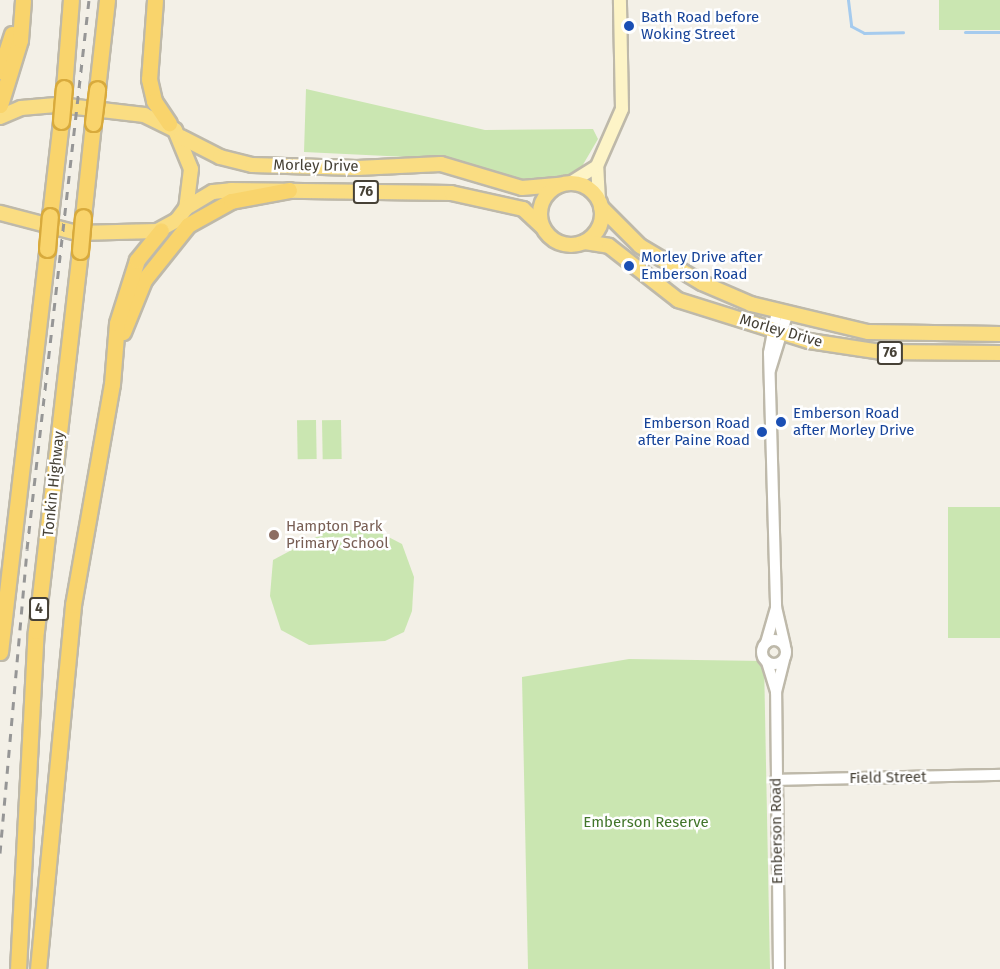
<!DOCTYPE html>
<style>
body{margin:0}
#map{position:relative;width:1000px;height:969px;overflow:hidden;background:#f3f0e7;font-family:"Fira Sans",sans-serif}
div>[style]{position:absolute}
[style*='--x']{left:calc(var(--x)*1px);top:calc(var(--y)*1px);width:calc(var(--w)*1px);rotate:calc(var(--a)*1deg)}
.green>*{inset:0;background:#cae6b1;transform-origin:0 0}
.stream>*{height:3px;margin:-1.5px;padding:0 1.5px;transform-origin:1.5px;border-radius:1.5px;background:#a5cbee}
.roads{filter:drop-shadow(2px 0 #beb9aa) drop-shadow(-2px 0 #beb9aa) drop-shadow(0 2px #beb9aa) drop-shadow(0 -2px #beb9aa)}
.tertiary>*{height:10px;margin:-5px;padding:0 5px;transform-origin:5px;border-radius:5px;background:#fff}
.tertiary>.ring{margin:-5px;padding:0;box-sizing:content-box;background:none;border:10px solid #fff;border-radius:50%}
.secondary>*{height:12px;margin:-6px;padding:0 6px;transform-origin:6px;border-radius:6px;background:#fdf4c7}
.trunk>*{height:14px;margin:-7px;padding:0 7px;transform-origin:7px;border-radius:7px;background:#fadd82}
.trunk>.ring{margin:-7px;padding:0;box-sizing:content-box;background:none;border:14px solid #fadd82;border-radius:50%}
.motorway>*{height:15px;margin:-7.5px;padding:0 7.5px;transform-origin:7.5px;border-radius:7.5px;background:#f9d46c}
.rail>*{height:3px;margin-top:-1.5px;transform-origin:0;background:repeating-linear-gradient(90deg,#969696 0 8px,transparent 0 16px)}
.bridges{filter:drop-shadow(2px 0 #d8aa3c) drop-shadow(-2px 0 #d8aa3c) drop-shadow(0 2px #d8aa3c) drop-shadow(0 -2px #d8aa3c)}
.motorway-bridge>*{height:15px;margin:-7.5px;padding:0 7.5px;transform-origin:7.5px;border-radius:7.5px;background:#f9d46c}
.dots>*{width:16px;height:16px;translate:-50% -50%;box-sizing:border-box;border:3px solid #fff;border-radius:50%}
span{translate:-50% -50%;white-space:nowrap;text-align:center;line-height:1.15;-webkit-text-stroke:5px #fff;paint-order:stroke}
.shield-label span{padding:2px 4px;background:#fff;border:2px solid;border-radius:4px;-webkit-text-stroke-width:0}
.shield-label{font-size:14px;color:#464136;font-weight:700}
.transit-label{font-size:15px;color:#164399}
.left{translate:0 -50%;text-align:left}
.right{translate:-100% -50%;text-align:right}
.street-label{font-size:15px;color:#464136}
.education-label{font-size:15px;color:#785e54}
.park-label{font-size:15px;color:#42762b}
</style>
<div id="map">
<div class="green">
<i style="left:939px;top:0;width:61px;height:30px"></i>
<i style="clip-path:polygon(306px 89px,485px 130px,593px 129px,598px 139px,567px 192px,559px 195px,428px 158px,304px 152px)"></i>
<i style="left:316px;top:420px;width:39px;height:19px;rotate:89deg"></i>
<i style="left:341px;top:420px;width:39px;height:19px;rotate:89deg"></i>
<i style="left:1000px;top:507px;width:131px;height:52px;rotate:90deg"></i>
<i style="clip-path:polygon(373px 529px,402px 544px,414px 577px,412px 611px,404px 632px,385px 641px,309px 645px,281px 630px,270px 596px,273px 560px,327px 531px)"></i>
<i style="clip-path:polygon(629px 659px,764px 661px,770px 969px,528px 969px,522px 677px)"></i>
</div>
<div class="stream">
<i style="--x:848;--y:0;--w:26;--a:83"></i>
<i style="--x:851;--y:26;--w:15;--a:28"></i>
<i style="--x:864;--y:33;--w:39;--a:-1"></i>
<i style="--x:965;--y:32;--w:35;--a:0"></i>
</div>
<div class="roads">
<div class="tertiary">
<i style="--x:777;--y:311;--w:43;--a:100.8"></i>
<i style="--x:769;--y:353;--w:254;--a:88.4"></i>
<i style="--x:776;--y:607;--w:39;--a:77"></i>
<i style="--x:770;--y:370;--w:58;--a:-72.8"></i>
<i class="ring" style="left:762px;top:640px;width:14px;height:14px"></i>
<i style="--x:766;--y:643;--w:37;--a:-74"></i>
<i style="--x:767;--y:662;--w:31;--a:73"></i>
<i style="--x:776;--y:780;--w:224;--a:-1.3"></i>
<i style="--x:779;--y:969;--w:277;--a:-90.6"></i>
<i style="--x:776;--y:692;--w:33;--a:-76"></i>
</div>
<div class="secondary">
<i style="--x:570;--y:183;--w:32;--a:-32"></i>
<i style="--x:599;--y:201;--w:35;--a:-93"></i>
<i style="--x:597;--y:166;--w:62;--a:-66.3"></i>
<i style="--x:622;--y:109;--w:109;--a:-91.1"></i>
</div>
<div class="trunk">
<i style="--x:0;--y:117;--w:23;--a:-23"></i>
<i style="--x:21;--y:108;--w:38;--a:-5"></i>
<i style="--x:59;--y:105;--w:86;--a:6.7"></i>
<i style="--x:144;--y:115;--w:34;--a:26"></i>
<i style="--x:175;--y:130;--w:42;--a:67.7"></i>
<i style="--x:191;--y:169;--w:39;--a:97"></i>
<i style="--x:186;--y:208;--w:15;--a:127"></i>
<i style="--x:177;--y:220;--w:23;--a:151"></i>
<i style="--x:157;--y:231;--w:80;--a:178.6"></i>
<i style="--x:77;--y:233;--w:80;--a:-165.4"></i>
<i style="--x:181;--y:137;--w:44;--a:27.1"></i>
<i style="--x:220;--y:157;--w:33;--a:14"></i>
<i style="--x:252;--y:165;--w:105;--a:1.6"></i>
<i style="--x:357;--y:168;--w:84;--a:-2.7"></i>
<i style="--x:441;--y:164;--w:84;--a:16.5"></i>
<i style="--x:522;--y:188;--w:38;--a:-5"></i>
<i class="ring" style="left:540px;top:183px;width:48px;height:48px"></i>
<i style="--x:601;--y:207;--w:55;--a:45"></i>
<i style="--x:640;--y:246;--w:72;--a:30.8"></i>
<i style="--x:702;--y:283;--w:53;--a:23.2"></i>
<i style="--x:751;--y:304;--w:120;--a:13.5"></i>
<i style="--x:868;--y:332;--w:132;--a:0.9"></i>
<i style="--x:186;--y:208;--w:31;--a:-31"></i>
<i style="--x:213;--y:192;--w:18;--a:-6"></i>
<i style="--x:231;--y:190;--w:220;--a:0.8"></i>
<i style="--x:451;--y:193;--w:74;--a:12.5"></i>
<i style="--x:523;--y:209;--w:26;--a:43"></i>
<i style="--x:585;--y:242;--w:24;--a:9"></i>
<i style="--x:609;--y:246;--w:88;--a:38"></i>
<i style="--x:678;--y:300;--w:137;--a:17.4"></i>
<i style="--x:809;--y:341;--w:74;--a:8.6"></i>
<i style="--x:882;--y:352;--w:118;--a:0.5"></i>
</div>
<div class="motorway">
<i style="--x:155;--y:0;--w:79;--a:94.3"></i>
<i style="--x:149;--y:79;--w:23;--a:77"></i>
<i style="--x:154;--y:101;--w:27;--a:56"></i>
<i style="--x:0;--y:71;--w:39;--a:-72"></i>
<i style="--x:64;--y:88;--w:88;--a:-85.5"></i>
<i style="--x:97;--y:89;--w:90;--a:-83.6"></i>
<i style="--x:0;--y:105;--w:68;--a:-72.9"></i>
<i style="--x:20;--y:40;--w:40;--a:-85.7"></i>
<i style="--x:50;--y:216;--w:96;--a:-83.4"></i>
<i style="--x:83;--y:217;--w:95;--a:-83.9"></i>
<i style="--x:123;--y:332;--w:56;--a:-68"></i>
<i style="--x:144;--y:280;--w:70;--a:-51.3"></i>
<i style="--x:188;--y:225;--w:49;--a:-29.2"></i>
<i style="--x:231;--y:201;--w:59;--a:-10.7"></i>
<i style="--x:0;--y:652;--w:406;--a:-83.3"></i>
<i style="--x:18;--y:969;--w:338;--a:-87"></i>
<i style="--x:36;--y:631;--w:383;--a:-83.4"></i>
<i style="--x:38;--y:969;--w:366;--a:-84.5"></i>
<i style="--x:73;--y:605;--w:224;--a:-80"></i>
<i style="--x:112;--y:384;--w:61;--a:-85.3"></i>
<i style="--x:117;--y:323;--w:66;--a:-72.4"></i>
<i style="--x:137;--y:260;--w:38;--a:-51"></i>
</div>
</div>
<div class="rail">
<i style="--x:0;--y:853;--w:305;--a:-84.9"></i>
<i style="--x:27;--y:549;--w:552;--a:-83.56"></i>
</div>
<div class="bridges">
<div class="motorway-bridge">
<i style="--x:61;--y:121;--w:33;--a:-85"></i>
<i style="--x:93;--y:123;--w:34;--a:-83"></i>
<i style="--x:47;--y:249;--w:33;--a:-85"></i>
<i style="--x:80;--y:251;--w:34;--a:-85"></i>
</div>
</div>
<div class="dots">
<i style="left:629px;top:26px;background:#1a4fb4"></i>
<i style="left:629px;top:266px;background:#1a4fb4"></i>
<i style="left:781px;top:422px;background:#1a4fb4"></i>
<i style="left:762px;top:432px;background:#1a4fb4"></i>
<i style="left:274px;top:535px;background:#8d6e63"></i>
</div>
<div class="shield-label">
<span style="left:366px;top:192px">76</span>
<span style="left:890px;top:353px">76</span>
<span style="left:39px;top:609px">4</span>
</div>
<div class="transit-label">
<span class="left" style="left:641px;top:26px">Bath Road before<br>Woking Street</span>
<span class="left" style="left:641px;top:266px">Morley Drive after<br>Emberson Road</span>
<span class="left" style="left:793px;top:422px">Emberson Road<br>after Morley Drive</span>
<span class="right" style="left:750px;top:432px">Emberson Road<br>after Paine Road</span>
</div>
<div class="street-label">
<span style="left:316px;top:166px;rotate:1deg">Morley Drive</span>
<span style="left:781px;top:331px;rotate:16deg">Morley Drive</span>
<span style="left:54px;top:484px;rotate:-84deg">Tonkin Highway</span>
<span style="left:888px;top:778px;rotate:-1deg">Field Street</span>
<span style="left:777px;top:831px;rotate:-91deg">Emberson Road</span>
</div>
<div class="education-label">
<span class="left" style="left:286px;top:535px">Hampton Park<br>Primary School</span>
</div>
<div class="park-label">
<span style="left:646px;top:823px">Emberson Reserve</span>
</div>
</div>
